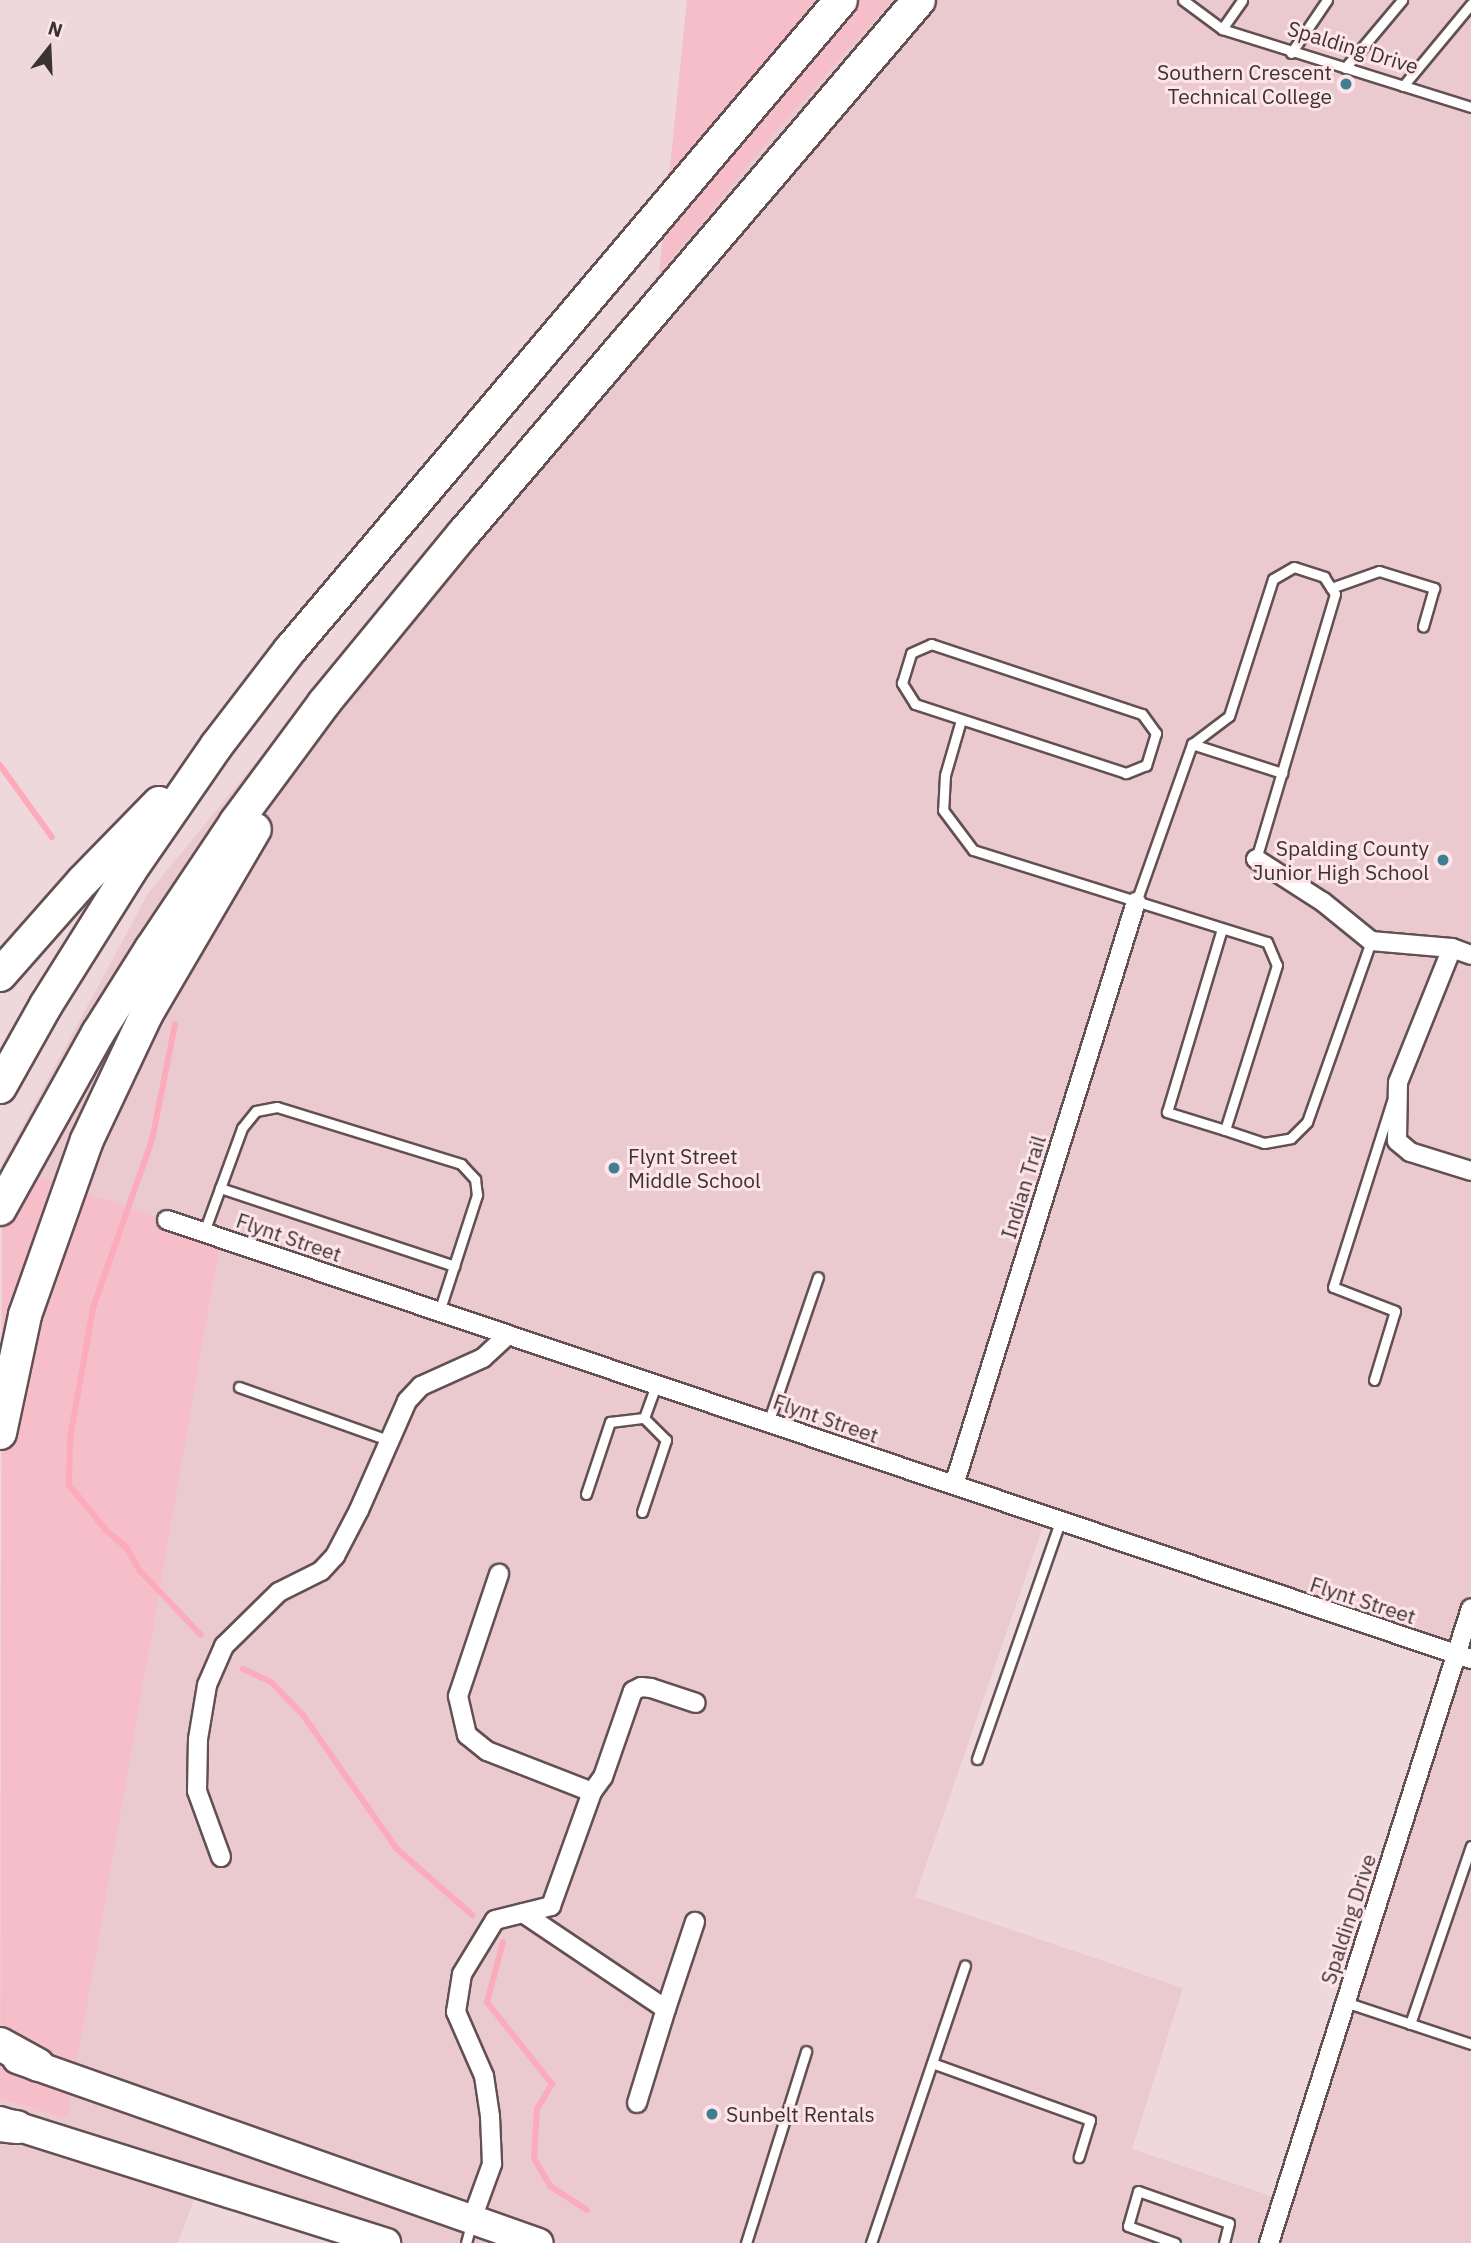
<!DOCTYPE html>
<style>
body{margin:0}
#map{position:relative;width:1471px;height:2243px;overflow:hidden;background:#efd8dc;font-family:"IBM Plex Sans",sans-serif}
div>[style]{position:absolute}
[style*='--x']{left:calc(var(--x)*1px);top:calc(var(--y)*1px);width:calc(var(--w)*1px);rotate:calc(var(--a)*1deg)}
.built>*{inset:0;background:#eacacf}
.green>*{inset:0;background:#f5bec8}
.stream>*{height:6px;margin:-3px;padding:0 3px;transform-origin:3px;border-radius:3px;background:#fcabbb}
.roads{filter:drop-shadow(2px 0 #635053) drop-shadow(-2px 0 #635053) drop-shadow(0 2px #635053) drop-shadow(0 -2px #635053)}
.service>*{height:9px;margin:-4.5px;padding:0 4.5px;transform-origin:4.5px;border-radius:4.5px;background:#fff}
.minor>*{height:18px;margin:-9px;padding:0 9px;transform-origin:9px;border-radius:9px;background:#fff}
.primary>*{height:28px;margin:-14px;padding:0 14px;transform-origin:14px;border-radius:14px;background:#fff}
.motorway>*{height:32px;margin:-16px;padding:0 16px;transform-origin:16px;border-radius:16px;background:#fff}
.dots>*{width:19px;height:19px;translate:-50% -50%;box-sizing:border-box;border:4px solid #fde5e9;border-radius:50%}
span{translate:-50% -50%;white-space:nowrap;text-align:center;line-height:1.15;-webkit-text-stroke:6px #fde5e9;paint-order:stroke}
.street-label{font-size:21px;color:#3b3234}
.poi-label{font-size:21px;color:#3b3234}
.right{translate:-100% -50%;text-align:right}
.left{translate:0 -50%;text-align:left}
.north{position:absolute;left:14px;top:14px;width:70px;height:70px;-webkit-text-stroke:5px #fde5e9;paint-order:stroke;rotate:18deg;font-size:19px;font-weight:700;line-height:28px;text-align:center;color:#3b3234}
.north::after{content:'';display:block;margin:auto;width:24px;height:32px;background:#3b3234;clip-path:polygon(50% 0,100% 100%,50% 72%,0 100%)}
</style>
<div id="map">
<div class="built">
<i style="clip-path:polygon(evenodd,892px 0,1471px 0,1471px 1644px,1466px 1660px,1471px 1662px,1471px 2243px,394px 2243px,196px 2194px,178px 2243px,0 2243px,0 2099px,66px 2119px,221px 1239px,2px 1164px,149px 892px,774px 134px,892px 0,1046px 1518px,1466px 1660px,1274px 2197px,1132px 2149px,1183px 1988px,915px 1897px,1046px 1518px)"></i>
</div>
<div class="green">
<i style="clip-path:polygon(687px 0,892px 0,774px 134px,659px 274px)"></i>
<i style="clip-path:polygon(2px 1164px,221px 1239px,67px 2119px,0 2099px)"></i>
</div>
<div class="stream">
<i style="--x:0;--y:765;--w:89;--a:54.2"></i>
<i style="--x:175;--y:1024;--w:118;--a:101.2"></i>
<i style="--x:152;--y:1140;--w:178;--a:109.4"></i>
<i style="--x:93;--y:1308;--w:132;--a:100"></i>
<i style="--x:70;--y:1438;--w:47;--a:91.2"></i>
<i style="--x:69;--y:1485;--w:57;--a:50.7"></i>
<i style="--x:105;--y:1529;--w:28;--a:41"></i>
<i style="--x:126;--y:1547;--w:28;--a:60"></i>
<i style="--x:140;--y:1571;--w:88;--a:46.4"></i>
<i style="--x:243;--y:1669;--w:31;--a:25"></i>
<i style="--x:271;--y:1682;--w:46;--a:45.9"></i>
<i style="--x:303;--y:1715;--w:164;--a:55"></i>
<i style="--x:397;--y:1849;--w:100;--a:41.3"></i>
<i style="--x:503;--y:1942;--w:62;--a:104.9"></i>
<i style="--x:487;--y:2002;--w:105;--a:51.6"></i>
<i style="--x:552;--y:2084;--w:29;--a:121"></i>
<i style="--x:537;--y:2109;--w:49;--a:93.5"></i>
<i style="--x:534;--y:2158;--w:32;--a:60"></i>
<i style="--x:550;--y:2186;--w:44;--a:33"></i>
</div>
<div class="roads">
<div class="service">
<i style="--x:1183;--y:0;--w:49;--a:36.6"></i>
<i style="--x:1222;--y:29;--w:261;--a:17.4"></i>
<i style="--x:1222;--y:29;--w:35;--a:-55"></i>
<i style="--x:1291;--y:53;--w:64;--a:-55.8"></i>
<i style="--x:1345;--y:68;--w:89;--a:-50"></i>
<i style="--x:1403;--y:86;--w:107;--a:-50.3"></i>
<i style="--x:1331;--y:588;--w:51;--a:-19.5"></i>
<i style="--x:1379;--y:571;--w:58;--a:17.2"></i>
<i style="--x:1434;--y:588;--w:40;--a:106"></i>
<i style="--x:931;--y:644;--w:222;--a:18.4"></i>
<i style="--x:1142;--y:714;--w:24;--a:54"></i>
<i style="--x:1156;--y:733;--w:34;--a:107"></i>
<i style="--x:1146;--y:765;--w:22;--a:158"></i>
<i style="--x:1126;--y:773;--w:222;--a:-161.9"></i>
<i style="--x:915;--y:704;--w:25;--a:-122"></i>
<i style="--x:902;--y:683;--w:31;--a:-73"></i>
<i style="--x:911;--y:653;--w:22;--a:-24"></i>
<i style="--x:961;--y:720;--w:57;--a:106.2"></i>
<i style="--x:945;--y:775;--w:35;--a:93"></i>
<i style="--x:943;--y:810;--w:50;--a:53.1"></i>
<i style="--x:973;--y:850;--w:308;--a:17.4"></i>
<i style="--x:1267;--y:942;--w:25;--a:67"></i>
<i style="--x:1277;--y:965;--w:173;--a:107.5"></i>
<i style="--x:1225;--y:1130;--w:61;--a:-162.8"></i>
<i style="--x:1167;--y:1112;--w:191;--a:-73.3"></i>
<i style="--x:1192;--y:744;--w:95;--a:17.9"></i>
<i style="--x:1136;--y:902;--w:168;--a:-70.5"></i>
<i style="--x:1192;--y:744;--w:46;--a:-37.1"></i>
<i style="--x:1229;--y:716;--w:144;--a:-72.2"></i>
<i style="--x:1273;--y:579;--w:24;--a:-30"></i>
<i style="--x:1294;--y:567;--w:32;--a:18"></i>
<i style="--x:1324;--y:577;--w:20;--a:57"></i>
<i style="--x:1335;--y:594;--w:277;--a:106.6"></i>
<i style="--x:1225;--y:1130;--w:41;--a:18.4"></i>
<i style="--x:1264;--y:1143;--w:27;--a:-10"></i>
<i style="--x:1291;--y:1138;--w:23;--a:-45"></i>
<i style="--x:1307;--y:1122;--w:192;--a:-70.5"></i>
<i style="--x:220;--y:1188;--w:247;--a:18.4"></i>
<i style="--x:204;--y:1232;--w:111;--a:-69.9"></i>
<i style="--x:242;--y:1128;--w:22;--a:-51"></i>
<i style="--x:256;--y:1111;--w:21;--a:-11"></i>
<i style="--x:277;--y:1107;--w:193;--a:17.2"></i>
<i style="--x:461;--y:1164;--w:21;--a:47"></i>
<i style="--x:475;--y:1179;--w:16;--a:83"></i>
<i style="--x:477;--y:1195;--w:123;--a:108"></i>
<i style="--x:1374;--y:1380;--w:72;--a:-73.1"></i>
<i style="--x:1395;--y:1311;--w:66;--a:-158.8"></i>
<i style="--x:1333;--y:1287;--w:195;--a:-72.4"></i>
<i style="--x:239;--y:1387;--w:158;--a:19.6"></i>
<i style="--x:768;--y:1423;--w:154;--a:-71.1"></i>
<i style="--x:586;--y:1494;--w:76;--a:-71.6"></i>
<i style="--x:610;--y:1422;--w:34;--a:-7"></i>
<i style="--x:642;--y:1512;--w:76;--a:-71.6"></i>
<i style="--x:666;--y:1440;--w:31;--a:-135"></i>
<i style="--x:644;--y:1418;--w:35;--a:-70"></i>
<i style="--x:977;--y:1759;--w:251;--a:-70.7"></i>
<i style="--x:1345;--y:2002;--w:133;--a:18.4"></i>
<i style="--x:1410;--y:2024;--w:188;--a:-71.1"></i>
<i style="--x:932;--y:2063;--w:168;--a:19.8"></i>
<i style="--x:1090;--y:2120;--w:39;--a:107"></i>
<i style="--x:466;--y:2243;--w:20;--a:-75"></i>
<i style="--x:746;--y:2243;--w:201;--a:-72.6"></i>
<i style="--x:871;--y:2243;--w:293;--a:-71.3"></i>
<i style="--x:1175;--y:2243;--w:50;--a:-160.1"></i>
<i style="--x:1128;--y:2226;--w:36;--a:-74"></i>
<i style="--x:1138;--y:2191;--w:96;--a:19.4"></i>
<i style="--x:1229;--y:2223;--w:21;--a:104"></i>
</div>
<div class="minor">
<i style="--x:1256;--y:859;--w:80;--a:32.7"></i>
<i style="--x:1323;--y:902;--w:62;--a:39.1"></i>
<i style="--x:1371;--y:941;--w:81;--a:4.9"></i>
<i style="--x:1452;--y:948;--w:20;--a:20"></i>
<i style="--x:1452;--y:948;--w:144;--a:111.9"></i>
<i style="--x:1398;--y:1082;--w:59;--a:91"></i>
<i style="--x:1397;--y:1141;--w:17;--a:40"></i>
<i style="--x:1410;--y:1152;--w:64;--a:17.3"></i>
<i style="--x:167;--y:1220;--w:1376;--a:18.61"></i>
<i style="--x:954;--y:1485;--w:611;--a:-72.66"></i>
<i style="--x:592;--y:1792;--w:19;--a:-54"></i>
<i style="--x:603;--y:1777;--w:91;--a:-70.8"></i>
<i style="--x:633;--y:1691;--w:9;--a:-27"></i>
<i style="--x:641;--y:1687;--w:10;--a:6"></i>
<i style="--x:651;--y:1688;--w:47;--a:18.4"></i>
<i style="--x:221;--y:1857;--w:70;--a:-110"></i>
<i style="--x:197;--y:1791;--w:52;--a:-88.9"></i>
<i style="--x:198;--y:1739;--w:55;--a:-80.5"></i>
<i style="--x:207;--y:1685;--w:43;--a:-66.4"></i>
<i style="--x:224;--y:1646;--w:77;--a:-44.5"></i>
<i style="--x:279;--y:1592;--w:47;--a:-26.6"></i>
<i style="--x:321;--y:1571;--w:21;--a:-47"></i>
<i style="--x:335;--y:1556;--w:52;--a:-62.4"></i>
<i style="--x:359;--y:1510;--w:119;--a:-66.2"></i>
<i style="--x:407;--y:1401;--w:21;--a:-47"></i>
<i style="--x:421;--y:1386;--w:68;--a:-24.3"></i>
<i style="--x:483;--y:1358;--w:34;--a:-43"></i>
<i style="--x:523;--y:1913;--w:172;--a:33.9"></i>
<i style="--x:666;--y:2009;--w:92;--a:-71.6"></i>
<i style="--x:637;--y:2103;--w:98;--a:-72.9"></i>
<i style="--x:472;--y:2219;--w:59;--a:-70"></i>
<i style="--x:492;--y:2164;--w:48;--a:-92.4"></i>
<i style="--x:490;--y:2116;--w:40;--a:-98.5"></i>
<i style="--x:484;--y:2076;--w:70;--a:-113.6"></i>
<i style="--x:456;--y:2012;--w:38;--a:-81"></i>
<i style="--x:462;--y:1974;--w:63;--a:-58.6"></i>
<i style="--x:495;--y:1920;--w:58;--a:-14"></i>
<i style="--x:551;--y:1906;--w:121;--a:-70.2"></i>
<i style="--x:592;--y:1792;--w:113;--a:-158.7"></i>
<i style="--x:487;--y:1751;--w:26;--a:-141"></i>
<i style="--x:467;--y:1735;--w:40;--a:-103"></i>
<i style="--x:458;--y:1696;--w:129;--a:-71.4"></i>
<i style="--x:1269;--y:2243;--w:666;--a:-72.35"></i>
</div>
<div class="primary">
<i style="--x:17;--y:2059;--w:553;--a:19.42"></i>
<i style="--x:0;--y:2121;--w:405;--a:17.5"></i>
</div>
<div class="motorway">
<i style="--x:0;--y:975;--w:125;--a:-48.6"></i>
<i style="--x:83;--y:881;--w:109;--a:-45.7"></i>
<i style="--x:0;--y:1087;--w:94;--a:-60.7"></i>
<i style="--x:46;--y:1005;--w:158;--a:-57.9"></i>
<i style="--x:130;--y:871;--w:153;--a:-55.4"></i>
<i style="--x:217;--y:745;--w:120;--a:-52.5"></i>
<i style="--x:290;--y:650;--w:852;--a:-49.71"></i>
<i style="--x:0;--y:1209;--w:201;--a:-60.9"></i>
<i style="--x:98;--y:1033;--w:99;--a:-57.8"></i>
<i style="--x:151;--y:949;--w:153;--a:-56.2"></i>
<i style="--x:236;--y:822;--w:148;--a:-53.5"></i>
<i style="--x:324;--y:703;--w:219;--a:-50.6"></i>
<i style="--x:463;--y:534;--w:702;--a:-49.5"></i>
<i style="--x:0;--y:1433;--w:121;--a:-78"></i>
<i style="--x:25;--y:1315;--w:186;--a:-70.5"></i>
<i style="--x:87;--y:1140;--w:140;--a:-64.7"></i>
<i style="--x:147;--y:1013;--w:213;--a:-59.6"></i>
<i style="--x:0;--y:2044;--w:43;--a:28.9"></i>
<i style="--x:0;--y:2125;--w:17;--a:7"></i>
</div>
</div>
<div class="dots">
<i style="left:1346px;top:84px;background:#3e8091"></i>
<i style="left:1443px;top:860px;background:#3e8091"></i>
<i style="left:614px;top:1168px;background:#3e8091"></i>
<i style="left:712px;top:2114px;background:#3e8091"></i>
</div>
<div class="street-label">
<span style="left:1353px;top:47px;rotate:17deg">Spalding Drive</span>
<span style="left:1023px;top:1187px;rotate:-73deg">Indian Trail</span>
<span style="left:289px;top:1237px;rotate:19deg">Flynt Street</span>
<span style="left:826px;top:1418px;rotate:19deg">Flynt Street</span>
<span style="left:1363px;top:1600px;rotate:18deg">Flynt Street</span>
<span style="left:1348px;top:1919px;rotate:-72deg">Spalding Drive</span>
</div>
<div class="poi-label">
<span class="right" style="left:1332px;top:84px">Southern Crescent<br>Technical College</span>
<span class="right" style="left:1429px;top:860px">Spalding County<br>Junior High School</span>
<span class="left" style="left:628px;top:1168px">Flynt Street<br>Middle School</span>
<span class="left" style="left:726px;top:2114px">Sunbelt Rentals</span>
</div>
<div class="north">N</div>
</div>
